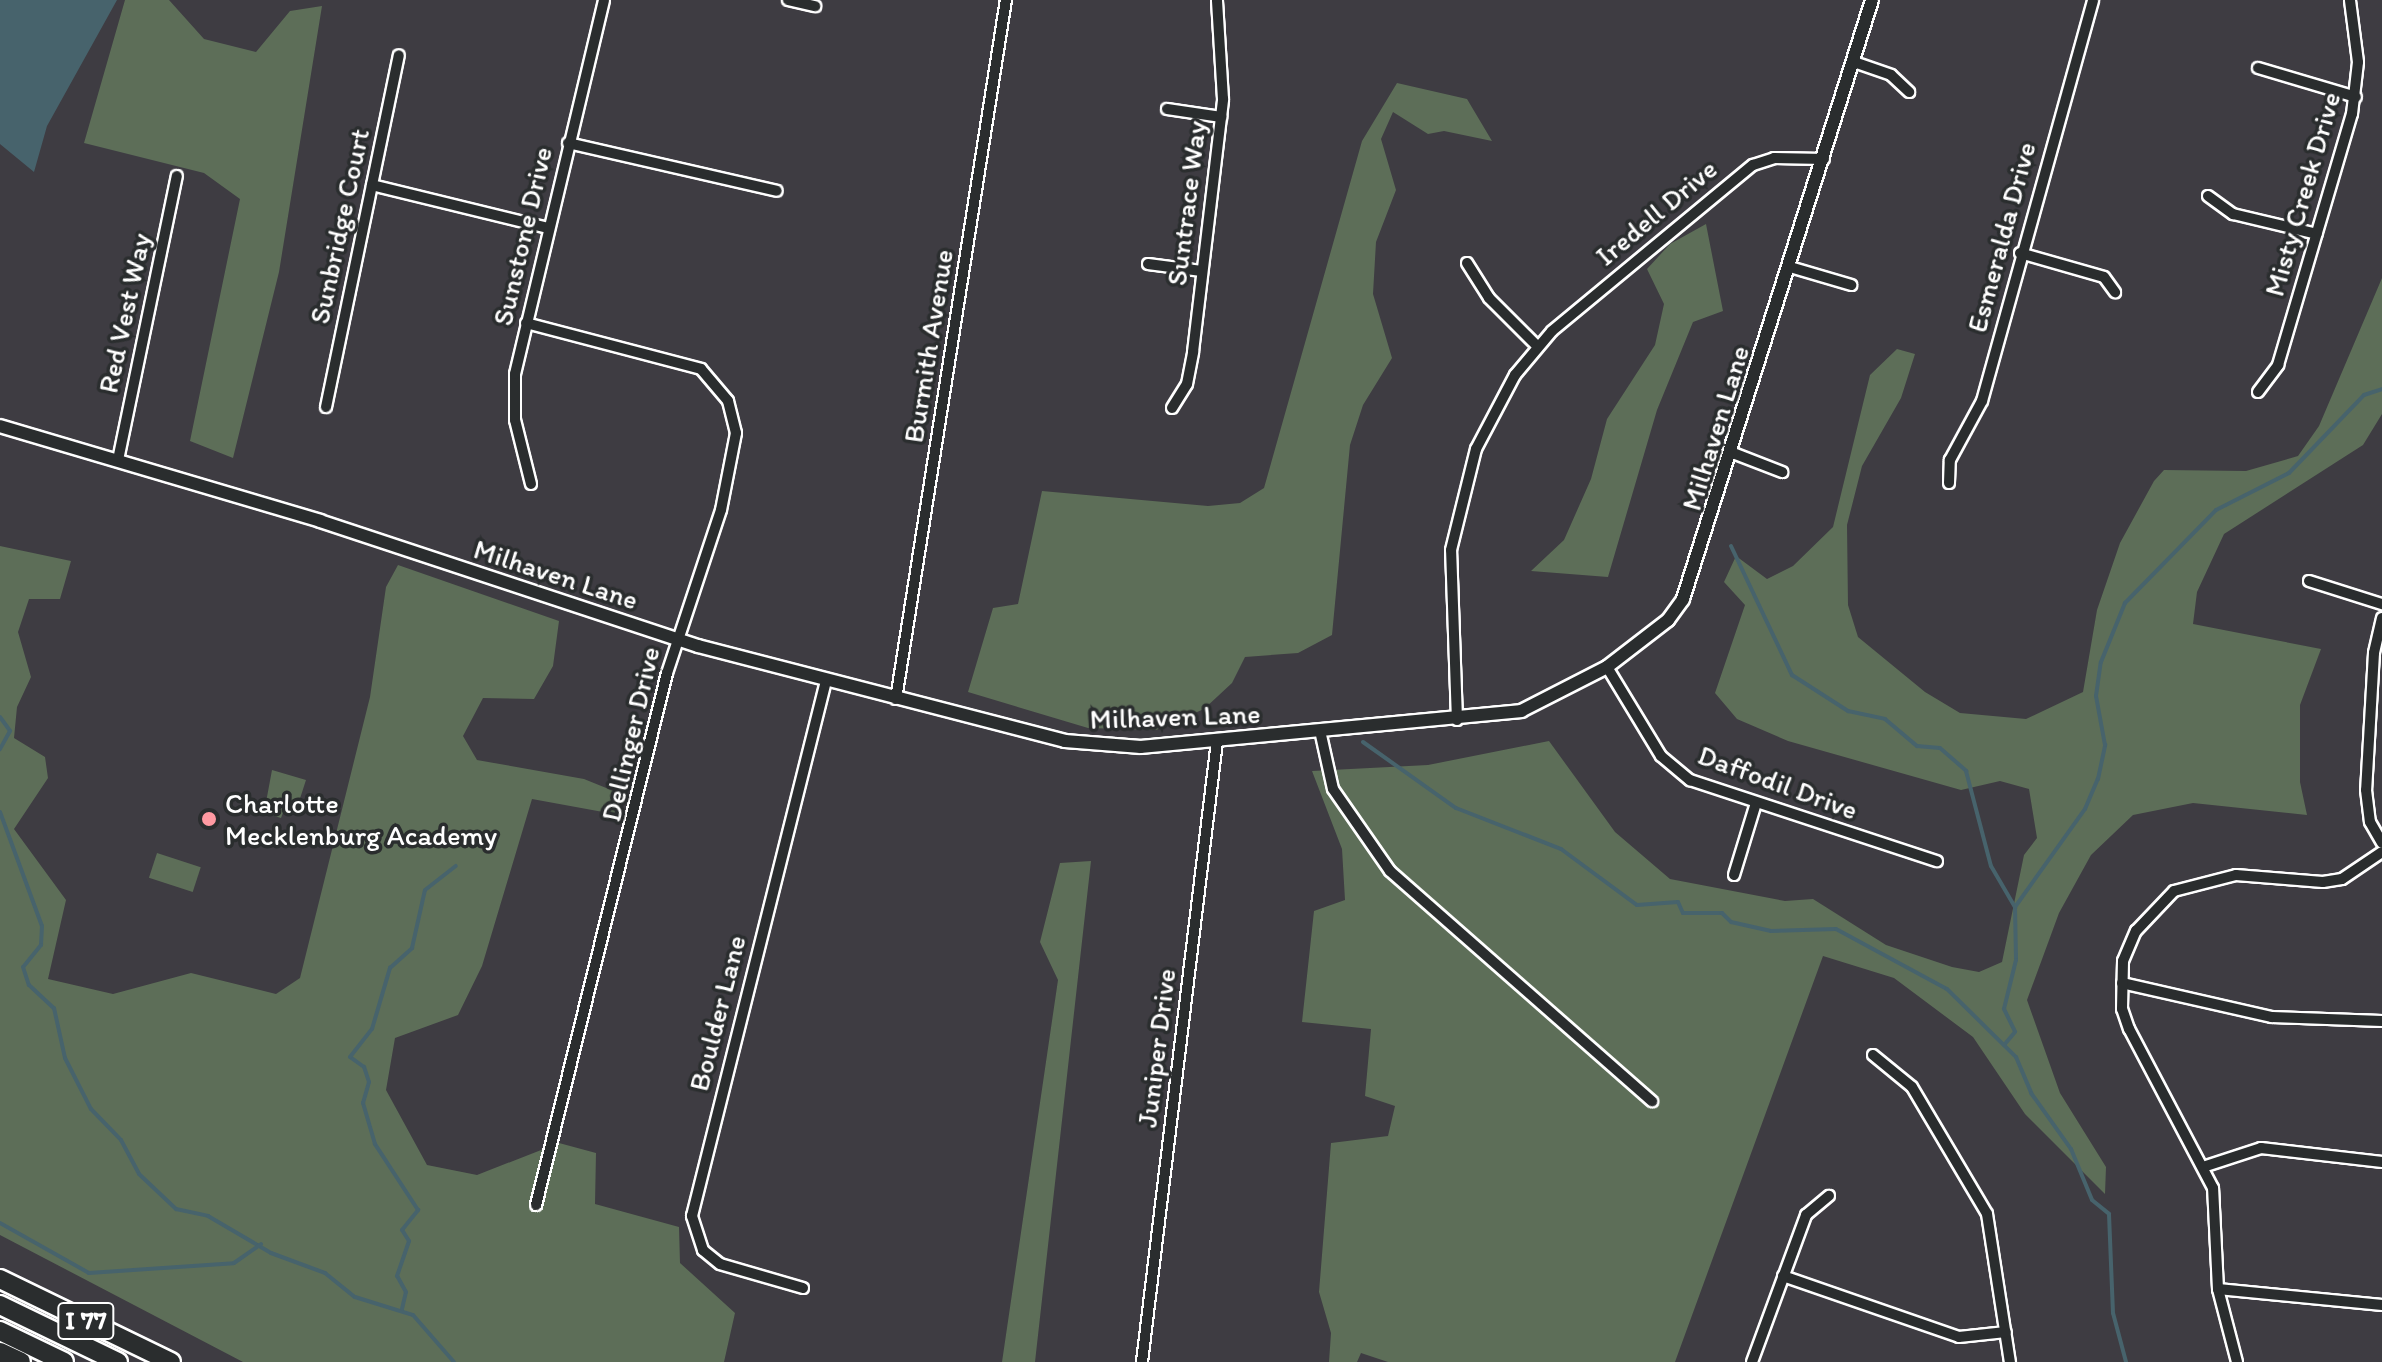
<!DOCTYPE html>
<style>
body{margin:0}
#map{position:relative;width:2382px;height:1362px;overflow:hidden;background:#3e3c42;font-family:Itim,sans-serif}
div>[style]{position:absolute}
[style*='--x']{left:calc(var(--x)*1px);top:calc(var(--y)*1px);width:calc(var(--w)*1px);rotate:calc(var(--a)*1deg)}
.green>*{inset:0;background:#5d6e58;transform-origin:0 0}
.water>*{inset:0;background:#47636c}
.stream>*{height:4px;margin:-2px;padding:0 2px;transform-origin:2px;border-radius:2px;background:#47636c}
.roads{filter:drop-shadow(2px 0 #fff) drop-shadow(-2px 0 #fff) drop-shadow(0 2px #fff) drop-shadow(0 -2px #fff)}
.minor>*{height:10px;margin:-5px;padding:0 5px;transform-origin:5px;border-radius:5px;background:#2a2d2e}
.tertiary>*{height:12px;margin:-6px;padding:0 6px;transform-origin:6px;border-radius:6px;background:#2a2d2e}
.motorway>*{height:18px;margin:-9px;padding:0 9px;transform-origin:9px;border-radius:9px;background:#2a2d2e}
.dots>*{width:22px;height:22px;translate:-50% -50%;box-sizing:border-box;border:4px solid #2a2d2e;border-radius:50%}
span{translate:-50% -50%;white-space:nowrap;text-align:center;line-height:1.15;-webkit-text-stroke:7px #2a2d2e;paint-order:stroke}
.shield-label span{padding:2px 6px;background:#2a2d2e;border:2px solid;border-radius:6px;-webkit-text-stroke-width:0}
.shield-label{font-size:26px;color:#fff;font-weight:700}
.street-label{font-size:28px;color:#fff}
.poi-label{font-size:28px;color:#fff}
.left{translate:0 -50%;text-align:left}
</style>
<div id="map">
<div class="green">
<i style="clip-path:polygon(125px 0,169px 0,204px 39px,256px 52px,290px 11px,322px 6px,279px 272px,233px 458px,190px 441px,240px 199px,204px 173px,84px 143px)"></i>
<i style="clip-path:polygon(1397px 83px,1467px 99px,1492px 141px,1444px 131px,1428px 134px,1393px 112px,1381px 139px,1396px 190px,1376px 242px,1373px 294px,1392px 358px,1363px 405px,1350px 445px,1332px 635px,1298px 653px,1245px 657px,1232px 683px,1204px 709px,1156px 730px,1088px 728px,968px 692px,993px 608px,1018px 604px,1042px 491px,1208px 506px,1240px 503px,1264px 488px,1362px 141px)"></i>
<i style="clip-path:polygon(1706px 224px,1723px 311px,1693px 322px,1657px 410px,1608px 577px,1531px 571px,1564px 540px,1591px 479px,1607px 419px,1655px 345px,1664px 304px,1647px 269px,1670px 244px)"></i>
<i style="clip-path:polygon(2382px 278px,2382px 414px,2363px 445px,2224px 534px,2197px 592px,2193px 624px,2321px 649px,2300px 705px,2300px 782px,2307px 815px,2193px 803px,2133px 815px,2091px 855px,2059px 913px,2027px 1000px,2060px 1093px,2106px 1167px,2105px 1194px,2025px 1114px,1973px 1037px,1894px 978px,1823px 956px,1675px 1362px,1388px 1362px,1361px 1353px,1357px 1362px,1329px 1362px,1331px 1333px,1319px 1292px,1331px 1143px,1388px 1136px,1395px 1106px,1365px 1096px,1371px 1029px,1302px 1022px,1314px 911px,1345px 900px,1342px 849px,1312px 771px,1428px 765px,1549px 741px,1615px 832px,1670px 879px,1785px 901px,1813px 899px,1886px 945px,1952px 967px,1979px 972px,2002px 962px,2024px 855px,2037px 838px,2029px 789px,2000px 781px,1961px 790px,1788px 741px,1737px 719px,1715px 693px,1745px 605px,1724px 582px,1736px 556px,1767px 579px,1793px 566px,1833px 527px,1870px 375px,1897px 349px,1915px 354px,1901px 398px,1862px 466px,1847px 525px,1848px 605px,1858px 637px,1925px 692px,1960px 713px,2026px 719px,2083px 692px,2097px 610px,2120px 543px,2154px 481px,2164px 470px,2246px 471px,2298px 456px,2319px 426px)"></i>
<i style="clip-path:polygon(0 546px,71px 561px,60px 599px,29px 599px,18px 632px,31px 677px,17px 707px,14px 738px,45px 757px,48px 778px,14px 829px,66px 900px,48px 979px,113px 994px,191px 973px,276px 994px,300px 978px,370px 697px,386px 587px,398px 565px,559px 621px,553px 666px,534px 699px,483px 698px,463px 736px,477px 760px,584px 779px,626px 796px,614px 814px,532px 799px,482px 966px,458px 1015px,395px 1038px,386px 1090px,427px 1165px,477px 1175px,559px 1143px,596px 1153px,595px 1204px,679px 1227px,680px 1263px,735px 1313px,724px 1362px,243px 1362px,0 1235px)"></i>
<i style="clip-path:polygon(272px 770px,306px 780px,295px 814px,284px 810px,281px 818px,264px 813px)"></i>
<i style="left:157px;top:853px;width:46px;height:26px;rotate:18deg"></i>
<i style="clip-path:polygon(1091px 861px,1035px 1362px,1002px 1362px,1058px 980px,1040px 942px,1060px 863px)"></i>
</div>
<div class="water">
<i style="clip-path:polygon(0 0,117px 0,47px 126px,34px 172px,0 144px)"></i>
</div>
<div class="stream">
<i style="--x:1731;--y:546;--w:143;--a:64.7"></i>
<i style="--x:1792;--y:675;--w:67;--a:32.7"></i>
<i style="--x:1848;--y:711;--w:38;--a:12"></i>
<i style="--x:1885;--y:719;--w:42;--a:40.2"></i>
<i style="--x:1917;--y:746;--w:23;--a:5"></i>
<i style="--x:1940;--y:748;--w:35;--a:41"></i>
<i style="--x:1966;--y:771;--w:98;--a:75.3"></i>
<i style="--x:1991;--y:866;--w:48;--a:59.7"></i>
<i style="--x:2015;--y:907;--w:53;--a:88.9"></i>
<i style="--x:2016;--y:960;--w:50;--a:103.8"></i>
<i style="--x:2004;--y:1009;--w:25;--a:64"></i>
<i style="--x:2015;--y:1032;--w:17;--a:130"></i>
<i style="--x:0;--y:717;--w:17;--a:54"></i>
<i style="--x:10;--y:731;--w:21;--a:119"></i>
<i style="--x:1363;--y:742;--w:114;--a:35.4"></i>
<i style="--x:1456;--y:808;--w:113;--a:21.3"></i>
<i style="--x:1561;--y:849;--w:94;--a:36.4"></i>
<i style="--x:1637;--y:905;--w:41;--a:-4.2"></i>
<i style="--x:1678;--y:902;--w:12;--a:66"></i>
<i style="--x:1683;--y:913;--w:39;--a:0"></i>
<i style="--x:1722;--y:913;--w:13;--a:45"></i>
<i style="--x:1731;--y:922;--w:41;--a:12.7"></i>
<i style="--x:1771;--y:931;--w:65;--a:-1.8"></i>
<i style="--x:1836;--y:929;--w:126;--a:28.4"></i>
<i style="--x:1947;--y:989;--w:97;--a:44.6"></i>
<i style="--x:2016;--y:1057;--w:39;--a:67"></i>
<i style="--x:2031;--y:1093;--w:69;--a:54.5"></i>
<i style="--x:2071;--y:1149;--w:55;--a:67.6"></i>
<i style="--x:2092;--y:1200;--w:22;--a:39"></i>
<i style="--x:2109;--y:1214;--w:99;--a:87.7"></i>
<i style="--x:2113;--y:1313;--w:51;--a:75.1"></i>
<i style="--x:0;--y:812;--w:121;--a:69.8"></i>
<i style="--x:42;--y:926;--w:19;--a:93"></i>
<i style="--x:41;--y:945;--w:28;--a:129"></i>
<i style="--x:23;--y:967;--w:19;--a:72"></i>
<i style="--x:29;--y:985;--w:34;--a:43"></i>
<i style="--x:54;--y:1008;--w:51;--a:77.6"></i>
<i style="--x:65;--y:1058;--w:57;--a:63"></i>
<i style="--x:91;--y:1109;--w:43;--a:45.9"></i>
<i style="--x:121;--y:1140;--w:38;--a:62"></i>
<i style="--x:139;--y:1174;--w:51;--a:43.4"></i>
<i style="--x:176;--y:1209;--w:33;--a:12"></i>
<i style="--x:208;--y:1216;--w:73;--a:30.4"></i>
<i style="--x:271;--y:1253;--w:58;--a:20.3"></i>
<i style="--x:325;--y:1273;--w:38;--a:39"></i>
<i style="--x:355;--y:1297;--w:61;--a:17.2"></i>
<i style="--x:413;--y:1315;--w:62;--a:48.9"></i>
<i style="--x:2015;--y:907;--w:120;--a:-54.5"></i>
<i style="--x:2085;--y:809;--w:33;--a:-67"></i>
<i style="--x:2098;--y:779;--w:35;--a:-78"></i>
<i style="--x:2105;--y:745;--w:50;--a:-100.4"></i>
<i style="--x:2096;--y:696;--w:34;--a:-82"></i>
<i style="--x:2101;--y:662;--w:64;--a:-67.9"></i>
<i style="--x:2125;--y:603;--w:130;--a:-45.6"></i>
<i style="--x:2216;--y:510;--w:82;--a:-26.9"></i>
<i style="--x:2289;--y:473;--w:108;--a:-46.1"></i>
<i style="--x:2364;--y:395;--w:19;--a:-18"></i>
<i style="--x:0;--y:1223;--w:102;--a:29.3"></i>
<i style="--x:89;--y:1273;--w:145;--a:-3.9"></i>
<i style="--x:234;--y:1263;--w:33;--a:-35"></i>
<i style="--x:402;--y:1309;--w:17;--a:-77"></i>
<i style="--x:406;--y:1292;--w:18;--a:-119"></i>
<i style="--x:397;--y:1276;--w:37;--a:-71"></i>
<i style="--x:409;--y:1241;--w:13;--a:-122"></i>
<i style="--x:402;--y:1230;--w:26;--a:-51"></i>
<i style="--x:418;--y:1210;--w:79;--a:-123.1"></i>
<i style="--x:375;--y:1144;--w:43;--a:-106.3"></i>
<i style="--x:363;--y:1103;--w:22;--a:-74"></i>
<i style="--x:369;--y:1082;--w:16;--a:-108"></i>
<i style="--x:364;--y:1067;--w:17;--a:-144"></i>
<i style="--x:350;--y:1057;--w:36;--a:-52"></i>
<i style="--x:372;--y:1029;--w:64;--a:-73.6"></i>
<i style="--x:390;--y:968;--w:30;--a:-42"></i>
<i style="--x:412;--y:948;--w:59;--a:-77.4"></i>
<i style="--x:425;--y:890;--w:39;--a:-38"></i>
</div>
<div class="roads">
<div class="minor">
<i style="--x:788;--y:0;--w:28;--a:13"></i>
<i style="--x:1854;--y:62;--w:39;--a:19"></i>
<i style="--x:1891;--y:75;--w:25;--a:43"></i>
<i style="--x:2258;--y:68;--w:102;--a:16.5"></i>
<i style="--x:1167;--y:109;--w:55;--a:8.4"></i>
<i style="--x:568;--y:143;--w:214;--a:12.9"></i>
<i style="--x:372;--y:185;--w:181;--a:13.7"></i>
<i style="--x:2208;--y:196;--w:31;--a:36"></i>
<i style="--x:2233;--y:214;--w:86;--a:13.4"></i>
<i style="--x:2020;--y:253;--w:87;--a:15.9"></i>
<i style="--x:2104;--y:277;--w:19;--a:54"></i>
<i style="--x:1467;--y:263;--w:41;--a:57.8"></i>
<i style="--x:1489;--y:298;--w:68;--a:45"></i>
<i style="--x:1148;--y:264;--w:54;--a:7.4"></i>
<i style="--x:1790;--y:267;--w:64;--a:16.4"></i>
<i style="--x:526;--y:323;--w:181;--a:14.7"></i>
<i style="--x:701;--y:369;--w:42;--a:49.8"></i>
<i style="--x:728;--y:401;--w:33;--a:76"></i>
<i style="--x:736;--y:433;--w:78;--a:101"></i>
<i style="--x:721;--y:510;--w:172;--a:108.3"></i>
<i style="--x:667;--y:673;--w:548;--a:103.83"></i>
<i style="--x:2258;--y:392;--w:34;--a:-53"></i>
<i style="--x:2278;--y:365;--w:262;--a:-73.6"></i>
<i style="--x:2352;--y:114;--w:52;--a:-83.4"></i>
<i style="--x:2358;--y:62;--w:63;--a:-97.4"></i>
<i style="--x:326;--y:407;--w:359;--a:-78.3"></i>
<i style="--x:1172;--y:408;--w:28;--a:-58"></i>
<i style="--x:1187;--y:384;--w:33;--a:-79"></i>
<i style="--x:1193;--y:352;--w:255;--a:-83.2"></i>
<i style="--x:1223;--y:99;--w:99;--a:-93.5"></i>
<i style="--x:1733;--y:453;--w:53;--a:21.2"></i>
<i style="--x:118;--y:460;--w:290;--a:-78.3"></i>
<i style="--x:1949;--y:483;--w:23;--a:-88"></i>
<i style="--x:1950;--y:460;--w:67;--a:-61.5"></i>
<i style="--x:1982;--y:401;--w:416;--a:-74.5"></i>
<i style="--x:531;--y:484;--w:66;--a:-104"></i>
<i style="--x:515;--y:420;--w:46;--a:-90"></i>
<i style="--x:515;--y:374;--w:384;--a:-76.6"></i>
<i style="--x:2309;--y:581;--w:77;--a:17.5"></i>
<i style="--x:2382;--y:618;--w:36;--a:103"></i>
<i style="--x:2374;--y:653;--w:137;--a:93.3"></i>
<i style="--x:2366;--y:790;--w:32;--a:83"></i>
<i style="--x:2370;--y:822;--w:24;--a:60"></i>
<i style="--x:1607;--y:667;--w:104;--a:58.8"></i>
<i style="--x:1661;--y:756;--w:38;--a:40"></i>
<i style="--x:1690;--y:780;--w:260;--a:18.2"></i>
<i style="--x:896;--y:699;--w:708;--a:-81.06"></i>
<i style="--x:1457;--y:720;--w:170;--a:-92"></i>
<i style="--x:1451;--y:550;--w:104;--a:-76.1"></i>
<i style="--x:1476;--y:449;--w:84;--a:-62.2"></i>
<i style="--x:1515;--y:375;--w:57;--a:-49.9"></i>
<i style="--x:1552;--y:331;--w:261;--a:-39.6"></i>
<i style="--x:1753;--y:165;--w:22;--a:-18"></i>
<i style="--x:1774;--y:158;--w:50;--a:1.1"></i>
<i style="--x:1321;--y:735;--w:55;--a:77.5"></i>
<i style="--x:1333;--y:789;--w:100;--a:55.2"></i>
<i style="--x:1390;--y:871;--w:349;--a:41.3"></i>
<i style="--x:1734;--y:875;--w:75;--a:-73"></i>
<i style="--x:2122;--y:983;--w:154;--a:12.8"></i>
<i style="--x:2272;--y:1017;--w:110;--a:2.1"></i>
<i style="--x:1873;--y:1055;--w:50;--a:39.4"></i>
<i style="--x:1912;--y:1087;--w:147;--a:59.4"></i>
<i style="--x:1987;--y:1214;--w:150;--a:81.2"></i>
<i style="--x:2206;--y:1166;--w:58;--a:-18.1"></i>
<i style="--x:2261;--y:1148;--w:122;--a:6.6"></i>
<i style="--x:1783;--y:1276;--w:186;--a:19.1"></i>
<i style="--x:1959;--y:1337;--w:47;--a:-6.1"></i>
<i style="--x:803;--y:1288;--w:86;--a:-163.9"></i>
<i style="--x:720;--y:1264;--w:22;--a:-141"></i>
<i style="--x:703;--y:1250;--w:36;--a:-108"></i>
<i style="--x:692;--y:1216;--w:552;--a:-75.94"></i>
<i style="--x:2218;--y:1289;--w:165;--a:5.6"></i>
<i style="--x:1142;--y:1362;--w:626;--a:-83.11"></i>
<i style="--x:1752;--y:1362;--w:157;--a:-69.8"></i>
<i style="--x:1806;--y:1215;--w:30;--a:-40"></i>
<i style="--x:2237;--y:1362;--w:75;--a:-104.6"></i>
<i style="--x:2218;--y:1289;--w:101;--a:-92.8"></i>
<i style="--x:2213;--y:1188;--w:180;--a:-117.8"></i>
<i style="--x:2129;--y:1029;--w:21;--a:-109"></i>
<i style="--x:2122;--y:1009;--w:48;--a:-88.8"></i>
<i style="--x:2123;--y:961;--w:33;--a:-67"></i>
<i style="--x:2136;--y:931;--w:55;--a:-46.5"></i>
<i style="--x:2174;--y:891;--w:64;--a:-14.5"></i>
<i style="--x:2236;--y:875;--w:87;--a:4.6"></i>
<i style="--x:2323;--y:882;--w:19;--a:-9"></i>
<i style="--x:2342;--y:879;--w:48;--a:-34"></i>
</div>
<div class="tertiary">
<i style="--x:0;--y:426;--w:334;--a:16.5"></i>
<i style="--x:320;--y:521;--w:398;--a:18.3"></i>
<i style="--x:698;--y:646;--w:379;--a:14.5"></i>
<i style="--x:1065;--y:741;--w:76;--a:4.5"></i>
<i style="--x:1141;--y:747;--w:382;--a:-5.4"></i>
<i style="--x:1521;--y:711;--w:97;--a:-27.1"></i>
<i style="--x:1607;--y:667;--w:77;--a:-37.6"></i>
<i style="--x:1668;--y:620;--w:26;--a:-54"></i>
<i style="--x:1683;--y:599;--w:628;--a:-72.49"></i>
</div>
<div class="motorway">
<i style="--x:0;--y:1279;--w:190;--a:25.9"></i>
<i style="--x:0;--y:1305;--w:131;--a:25.8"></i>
<i style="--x:0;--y:1331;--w:71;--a:25.8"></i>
<i style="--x:0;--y:1352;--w:23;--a:25"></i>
</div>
</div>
<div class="dots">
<i style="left:209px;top:819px;background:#ff9aa2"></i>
</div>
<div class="shield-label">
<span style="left:86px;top:1321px">I 77</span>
</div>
<div class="street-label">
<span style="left:2302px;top:194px;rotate:-74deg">Misty Creek Drive</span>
<span style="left:1186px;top:203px;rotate:-83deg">Suntrace Way</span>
<span style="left:1656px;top:212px;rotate:-40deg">Iredell Drive</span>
<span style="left:339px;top:226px;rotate:-78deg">Sunbridge Court</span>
<span style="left:522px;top:236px;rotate:-77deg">Sunstone Drive</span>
<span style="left:2001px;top:237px;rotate:-75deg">Esmeralda Drive</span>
<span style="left:124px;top:313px;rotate:-78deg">Red Vest Way</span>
<span style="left:928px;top:346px;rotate:-81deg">Burmith Avenue</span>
<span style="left:1715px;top:428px;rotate:-73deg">Milhaven Lane</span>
<span style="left:556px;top:574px;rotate:18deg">Milhaven Lane</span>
<span style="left:1175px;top:716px;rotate:-2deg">Milhaven Lane</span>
<span style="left:630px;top:734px;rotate:-77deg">Dellinger Drive</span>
<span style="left:1778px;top:782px;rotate:20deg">Daffodil Drive</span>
<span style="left:717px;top:1013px;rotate:-76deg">Boulder Lane</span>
<span style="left:1156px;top:1048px;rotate:-83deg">Juniper Drive</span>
</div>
<div class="poi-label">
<span class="left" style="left:225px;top:819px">Charlotte<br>Mecklenburg Academy</span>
</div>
</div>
